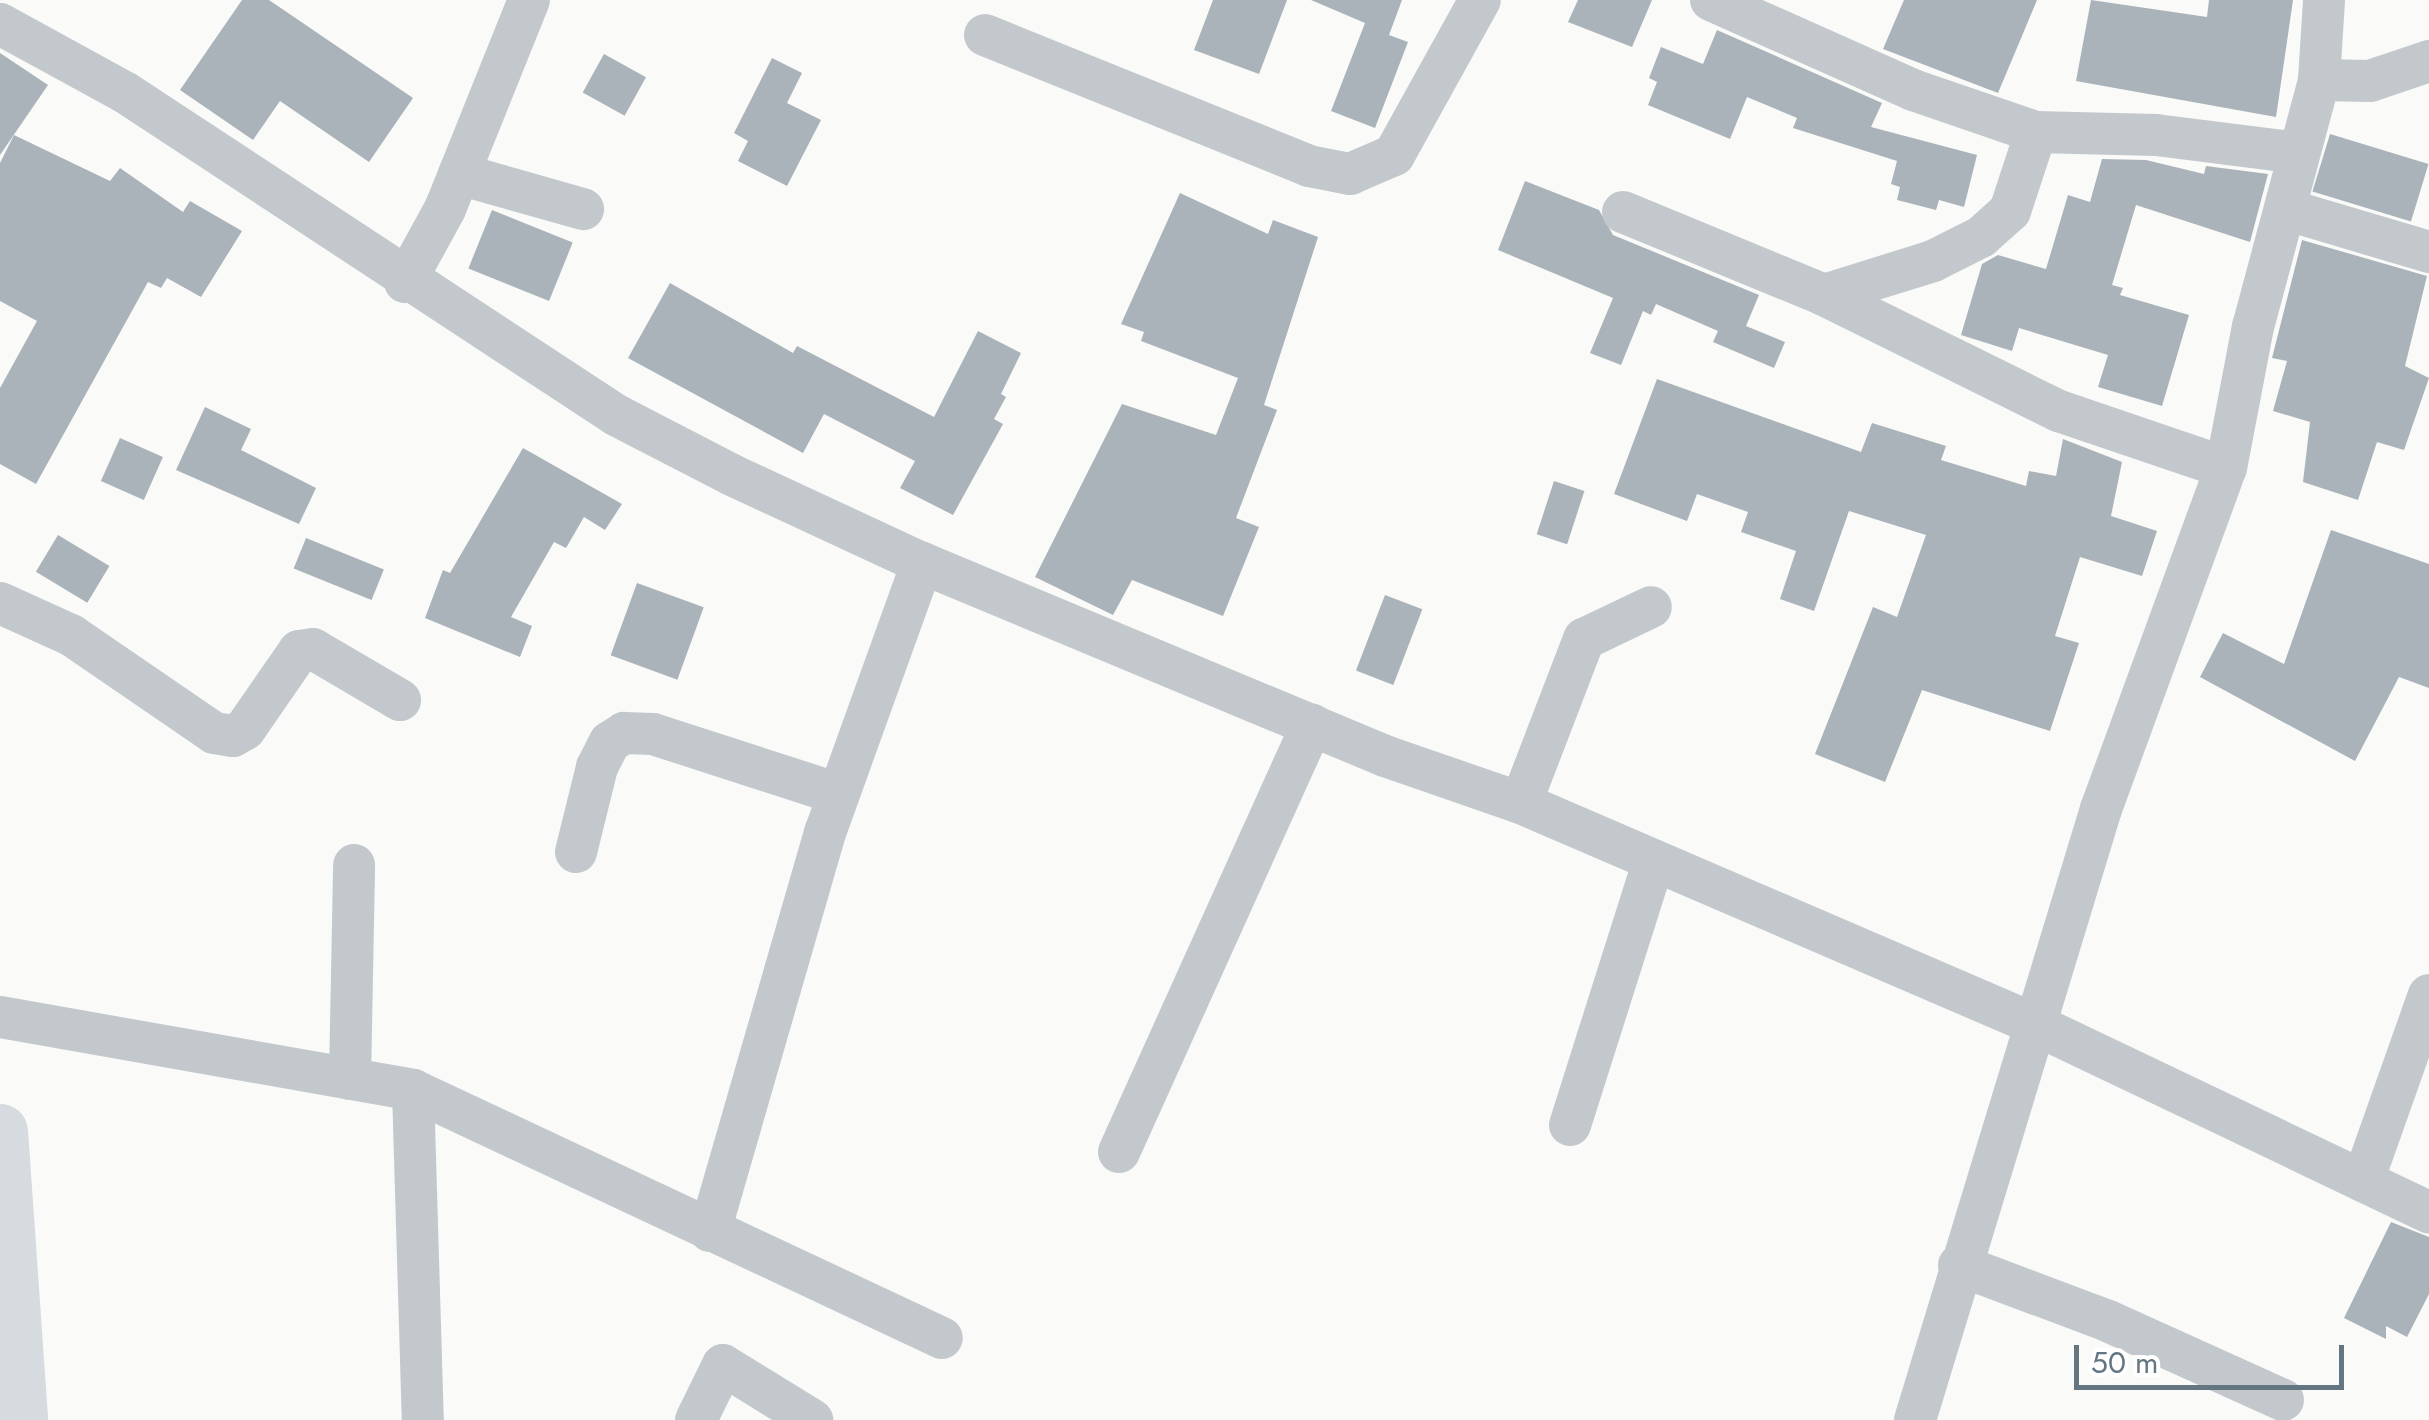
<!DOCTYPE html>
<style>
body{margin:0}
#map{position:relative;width:2429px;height:1420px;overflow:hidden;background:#fafaf8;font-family:Jost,sans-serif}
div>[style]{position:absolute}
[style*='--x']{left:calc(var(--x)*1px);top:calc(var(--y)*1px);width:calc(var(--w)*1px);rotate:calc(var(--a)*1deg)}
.building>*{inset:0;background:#aab3b9;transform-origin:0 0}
.street>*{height:42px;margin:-21px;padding:0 21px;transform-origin:21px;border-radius:21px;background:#c3c8cc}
.secondary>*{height:55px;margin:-27.5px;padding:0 27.5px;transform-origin:27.5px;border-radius:27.5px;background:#d6dbdf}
span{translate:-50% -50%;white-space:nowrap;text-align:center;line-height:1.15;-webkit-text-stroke:10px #fff;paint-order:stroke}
.scale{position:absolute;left:2074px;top:1345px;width:270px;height:45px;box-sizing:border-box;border:5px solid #657683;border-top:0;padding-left:12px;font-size:30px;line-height:35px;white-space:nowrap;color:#657683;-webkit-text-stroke:8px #fff;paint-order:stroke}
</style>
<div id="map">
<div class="building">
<i style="clip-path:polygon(242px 0,269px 0,413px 98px,369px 162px,280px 101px,253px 140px,180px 90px)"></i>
<i style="clip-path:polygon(1213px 0,1287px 0,1259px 74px,1194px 50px)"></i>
<i style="clip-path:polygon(1311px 0,1402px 0,1389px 35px,1408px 42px,1375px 128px,1331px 111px,1365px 23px)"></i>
<i style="clip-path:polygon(1578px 0,1652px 0,1632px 47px,1568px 22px)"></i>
<i style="clip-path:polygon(1904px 0,2037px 0,1998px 93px,1883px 49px)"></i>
<i style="clip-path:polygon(2091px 0,2207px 17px,2209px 0,2293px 0,2276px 117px,2076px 81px)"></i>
<i style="clip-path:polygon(1717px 30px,1882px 103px,1871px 127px,1977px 155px,1964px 207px,1939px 200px,1936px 210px,1897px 200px,1900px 187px,1891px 184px,1897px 161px,1793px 128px,1797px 118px,1747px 97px,1730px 139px,1648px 105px,1657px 82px,1649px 78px,1661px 47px,1703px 64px)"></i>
<i style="clip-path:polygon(0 53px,48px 85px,0 155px)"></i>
<i style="left:604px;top:54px;width:48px;height:44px;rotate:29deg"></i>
<i style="clip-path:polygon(772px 58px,802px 73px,787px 103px,821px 120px,787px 186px,738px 161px,748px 141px,734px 133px)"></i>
<i style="left:2330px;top:134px;width:103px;height:60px;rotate:17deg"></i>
<i style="clip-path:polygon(14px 135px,110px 181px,120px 168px,183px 212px,190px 201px,242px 231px,201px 297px,167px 278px,161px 288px,148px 282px,36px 484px,0 464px,0 388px,37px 321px,0 301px,0 163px)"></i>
<i style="clip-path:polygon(2102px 159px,2146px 160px,2204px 174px,2206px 166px,2268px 174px,2250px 242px,2136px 205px,2112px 285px,2123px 288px,2120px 295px,2189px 315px,2162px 406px,2098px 387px,2108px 355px,2019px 328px,2012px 351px,1961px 335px,1982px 264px,1998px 255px,2046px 269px,2068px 195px,2090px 202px)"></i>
<i style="clip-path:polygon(1525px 181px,1599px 210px,1613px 235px,1759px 295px,1746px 326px,1785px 342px,1774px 368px,1713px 342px,1718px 331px,1656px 304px,1651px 315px,1643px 311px,1621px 365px,1590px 353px,1613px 298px,1498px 250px)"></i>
<i style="clip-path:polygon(1180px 193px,1268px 234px,1273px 220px,1318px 237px,1264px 405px,1277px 410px,1236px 518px,1259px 527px,1223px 616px,1132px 580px,1113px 615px,1035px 577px,1122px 404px,1216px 435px,1238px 378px,1141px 341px,1144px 332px,1121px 324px)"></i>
<i style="left:492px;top:210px;width:87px;height:63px;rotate:22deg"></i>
<i style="clip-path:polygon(2302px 240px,2427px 276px,2405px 366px,2429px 378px,2404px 450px,2377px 442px,2358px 500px,2303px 482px,2310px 422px,2273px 411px,2287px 361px,2272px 358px)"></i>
<i style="clip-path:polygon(670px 283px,793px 353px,797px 346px,934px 417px,978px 331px,1021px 353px,1001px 394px,1006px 397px,994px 419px,1003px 424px,953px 515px,900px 488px,915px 461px,824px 414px,803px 453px,628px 358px)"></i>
<i style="clip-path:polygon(1657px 379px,1861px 452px,1872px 423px,1946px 446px,1941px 460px,2026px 486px,2029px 471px,2056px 476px,2063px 439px,2122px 462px,2111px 516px,2157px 531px,2142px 576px,2080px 557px,2055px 636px,2079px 643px,2050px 731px,1922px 690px,1885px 782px,1815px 754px,1873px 607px,1897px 617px,1926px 535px,1849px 511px,1814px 611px,1780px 599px,1796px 551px,1741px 532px,1748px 512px,1697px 494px,1687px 521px,1614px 494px)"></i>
<i style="clip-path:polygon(205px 407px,251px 429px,241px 450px,316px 488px,299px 524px,176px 470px)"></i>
<i style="left:120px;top:438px;width:47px;height:47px;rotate:24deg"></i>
<i style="clip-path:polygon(523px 448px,622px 504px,605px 530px,584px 517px,566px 548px,554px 542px,511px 617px,532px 626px,520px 657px,425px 618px,443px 570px,450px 573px)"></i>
<i style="left:1554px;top:481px;width:32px;height:56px;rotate:18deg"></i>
<i style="clip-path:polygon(2331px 530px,2429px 564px,2429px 688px,2399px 677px,2355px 761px,2200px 677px,2223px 633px,2284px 664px)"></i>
<i style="left:58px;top:535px;width:60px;height:43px;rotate:31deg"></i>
<i style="left:306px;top:538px;width:84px;height:33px;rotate:22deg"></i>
<i style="left:637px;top:583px;width:71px;height:77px;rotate:20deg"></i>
<i style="left:1385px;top:595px;width:40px;height:81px;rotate:21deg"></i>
<i style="clip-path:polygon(2391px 1222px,2429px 1237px,2429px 1294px,2407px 1337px,2386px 1326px,2386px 1339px,2344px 1318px)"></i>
</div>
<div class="street">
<i style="--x:1711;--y:0;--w:221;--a:24"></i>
<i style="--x:1913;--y:90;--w:130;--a:18.9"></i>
<i style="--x:2036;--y:132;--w:120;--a:1.4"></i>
<i style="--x:2156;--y:135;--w:144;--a:7.2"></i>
<i style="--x:0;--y:24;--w:144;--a:28.7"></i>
<i style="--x:126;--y:93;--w:586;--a:33.31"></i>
<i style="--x:616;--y:415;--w:131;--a:27.3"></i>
<i style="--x:732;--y:475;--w:209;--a:24.9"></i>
<i style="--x:922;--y:563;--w:502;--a:22.63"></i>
<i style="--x:1385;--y:756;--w:144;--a:19.1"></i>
<i style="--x:1521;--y:803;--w:556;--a:23.29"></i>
<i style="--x:2032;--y:1023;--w:440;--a:25.5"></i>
<i style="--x:985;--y:35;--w:349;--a:22"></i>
<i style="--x:1309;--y:166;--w:42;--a:11"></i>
<i style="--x:1350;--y:174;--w:48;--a:-23.4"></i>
<i style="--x:1394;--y:155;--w:177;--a:-61"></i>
<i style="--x:2319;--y:80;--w:51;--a:1.1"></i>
<i style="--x:2370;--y:81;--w:62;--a:-18.7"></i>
<i style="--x:459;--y:174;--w:129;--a:15.8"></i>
<i style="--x:2288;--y:210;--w:147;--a:16.6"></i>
<i style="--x:1623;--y:212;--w:217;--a:22.4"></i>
<i style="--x:1824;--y:295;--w:262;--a:26.3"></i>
<i style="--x:2059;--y:411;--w:176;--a:18.8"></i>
<i style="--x:405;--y:282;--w:83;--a:-61.3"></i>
<i style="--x:445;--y:209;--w:225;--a:-68.1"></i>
<i style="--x:1824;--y:295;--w:114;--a:-17.3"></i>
<i style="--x:1933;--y:261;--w:54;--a:-26.6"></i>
<i style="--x:1981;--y:237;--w:39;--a:-42"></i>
<i style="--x:2010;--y:211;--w:83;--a:-71.8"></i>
<i style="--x:0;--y:603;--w:78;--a:24.3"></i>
<i style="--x:71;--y:635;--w:173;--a:34.4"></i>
<i style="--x:214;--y:733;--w:19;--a:9"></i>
<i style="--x:233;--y:736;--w:14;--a:-30"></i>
<i style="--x:245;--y:729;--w:95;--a:-55.3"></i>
<i style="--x:299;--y:651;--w:14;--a:-8"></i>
<i style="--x:313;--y:649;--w:101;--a:30.4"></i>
<i style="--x:1521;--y:803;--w:176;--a:-69"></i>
<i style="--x:1584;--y:639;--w:74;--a:-25.5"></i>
<i style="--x:576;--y:852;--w:88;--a:-76.1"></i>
<i style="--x:597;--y:767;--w:28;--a:-63"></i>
<i style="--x:610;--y:742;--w:17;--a:-33"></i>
<i style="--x:624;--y:733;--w:29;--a:2"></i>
<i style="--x:653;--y:734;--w:195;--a:17.9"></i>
<i style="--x:0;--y:1017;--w:419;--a:10"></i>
<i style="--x:413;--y:1090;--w:330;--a:88.3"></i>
<i style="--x:350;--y:1079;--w:214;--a:-88.9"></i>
<i style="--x:413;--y:1090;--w:584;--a:25.12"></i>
<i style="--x:1570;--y:1125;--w:275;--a:-72.4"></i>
<i style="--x:1119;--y:1152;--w:469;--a:-65.7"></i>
<i style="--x:2363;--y:1181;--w:197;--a:-70.5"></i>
<i style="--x:710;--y:1231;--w:417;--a:-73.9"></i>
<i style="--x:826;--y:830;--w:284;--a:-70.2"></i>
<i style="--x:1959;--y:1265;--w:159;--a:20.6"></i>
<i style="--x:2108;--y:1321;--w:192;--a:24.3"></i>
<i style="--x:696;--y:1420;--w:61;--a:-63.9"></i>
<i style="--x:723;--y:1365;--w:105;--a:31.7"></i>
<i style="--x:1915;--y:1420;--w:639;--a:-73.07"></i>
<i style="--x:2101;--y:809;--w:363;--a:-69.9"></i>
<i style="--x:2226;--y:468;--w:144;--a:-79.2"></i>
<i style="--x:2253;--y:327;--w:256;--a:-75"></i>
<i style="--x:2319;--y:80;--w:80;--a:-86.4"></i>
</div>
<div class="secondary">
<i style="--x:0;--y:1131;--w:290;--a:86"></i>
</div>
<div class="scale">50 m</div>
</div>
